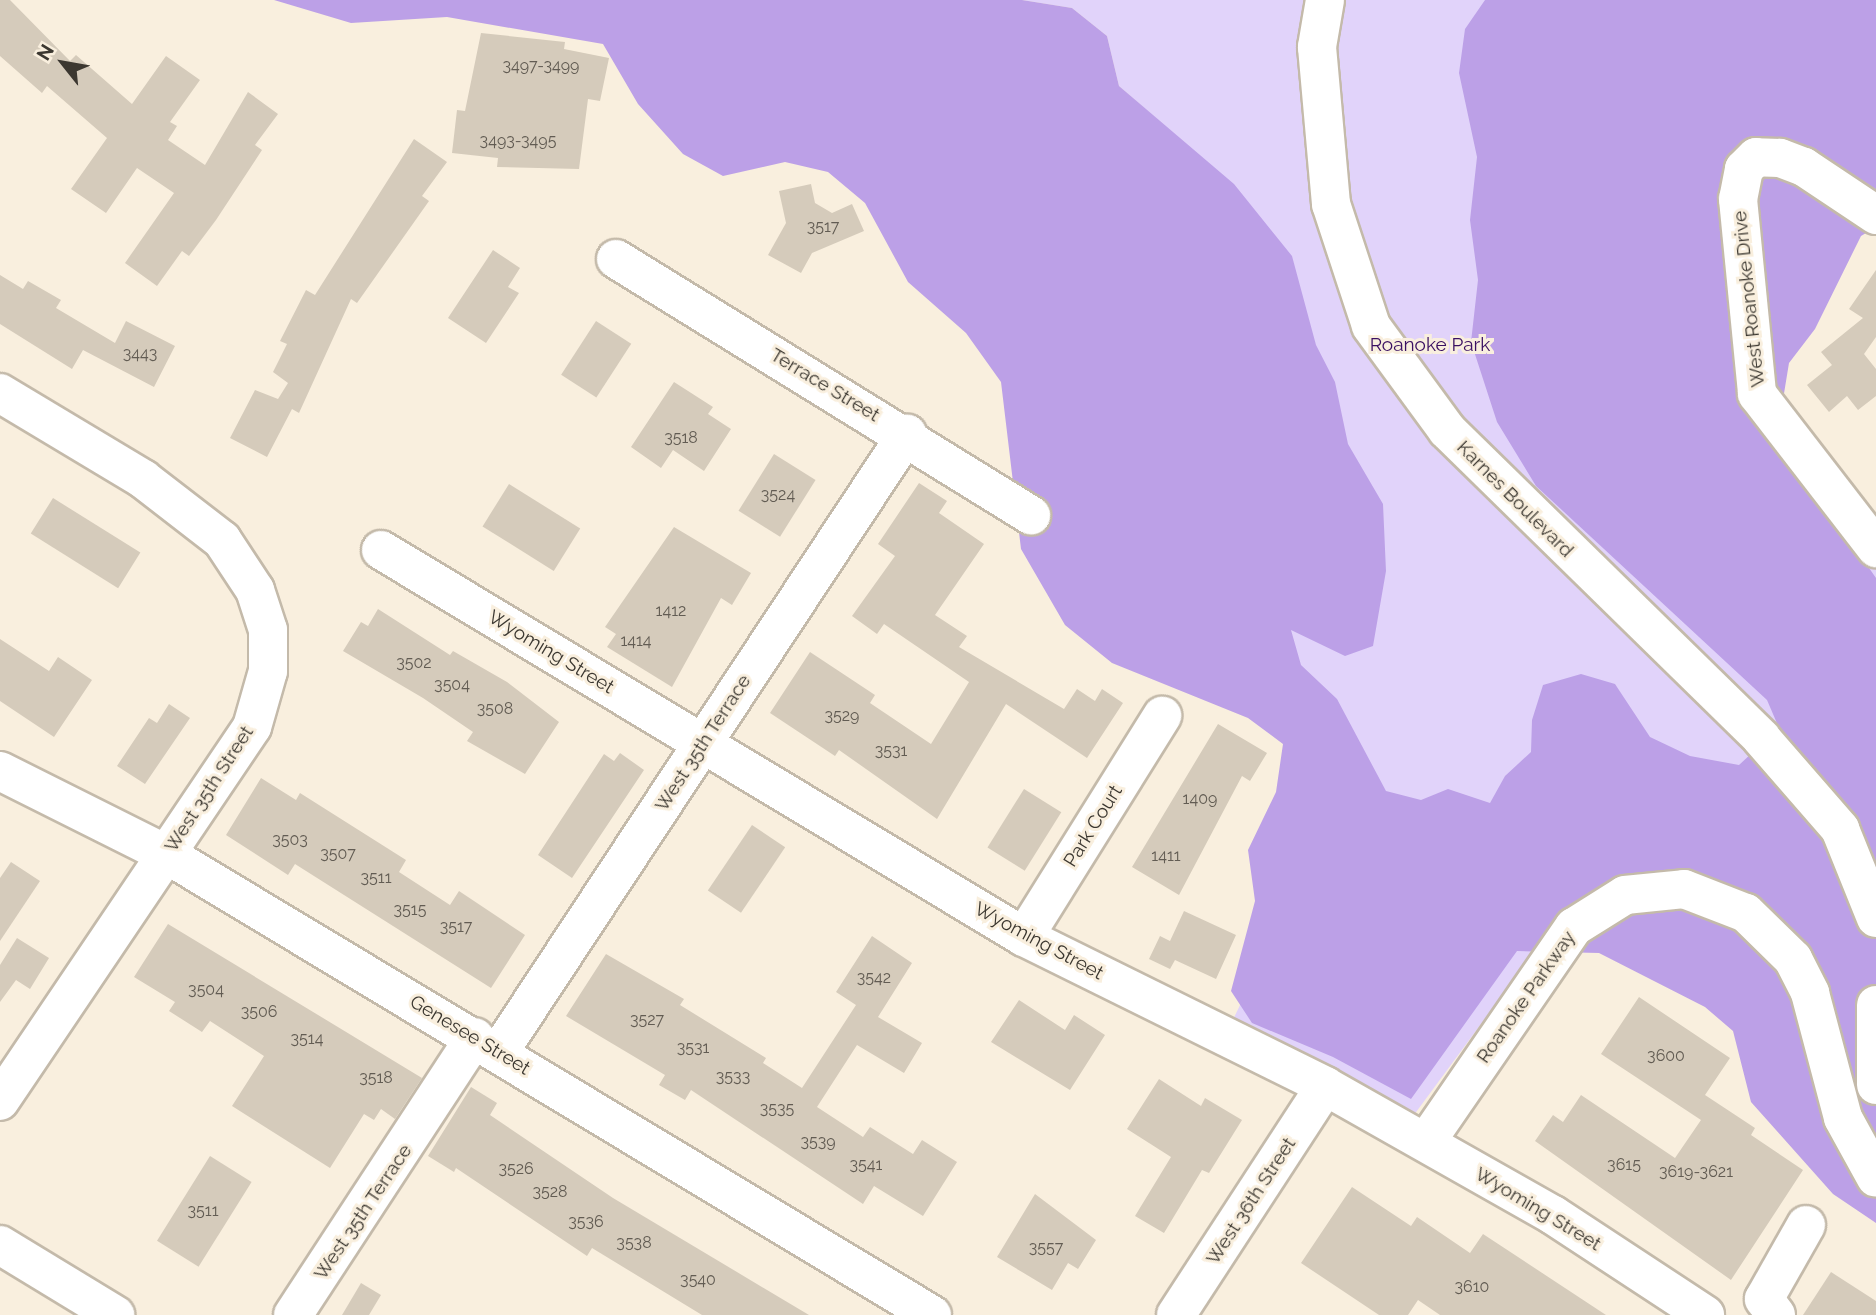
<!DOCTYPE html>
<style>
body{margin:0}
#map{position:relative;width:1876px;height:1315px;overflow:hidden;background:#f9efde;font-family:Raleway,sans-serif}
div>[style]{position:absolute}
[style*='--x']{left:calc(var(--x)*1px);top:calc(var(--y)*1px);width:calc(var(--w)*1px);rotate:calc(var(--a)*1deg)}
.green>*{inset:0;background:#e1d3fa}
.forest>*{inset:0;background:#bca0e7}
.building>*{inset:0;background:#d5cbbb;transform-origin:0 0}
.roads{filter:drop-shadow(2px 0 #c4baaa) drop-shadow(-2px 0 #c4baaa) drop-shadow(0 2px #c4baaa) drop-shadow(0 -2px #c4baaa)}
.minor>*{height:38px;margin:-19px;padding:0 19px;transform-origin:19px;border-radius:19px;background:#fff}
span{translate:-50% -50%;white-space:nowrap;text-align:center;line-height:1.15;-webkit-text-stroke:6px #f9efde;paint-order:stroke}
.number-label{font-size:16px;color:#625c53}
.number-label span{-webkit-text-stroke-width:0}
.street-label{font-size:19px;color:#3b3730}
.park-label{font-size:19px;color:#3a1062}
.north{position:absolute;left:28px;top:28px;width:70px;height:70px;-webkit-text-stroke:5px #f9efde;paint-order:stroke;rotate:301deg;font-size:19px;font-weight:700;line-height:28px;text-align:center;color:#3b3730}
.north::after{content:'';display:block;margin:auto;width:24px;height:32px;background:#3b3730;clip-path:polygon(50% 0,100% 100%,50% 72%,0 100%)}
</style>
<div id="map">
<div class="green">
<i style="clip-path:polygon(1022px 0,1876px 0,1744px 376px,1876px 563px,1876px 1125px,1836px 1090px,1565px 910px,1411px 1119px,1351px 1079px,1229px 1028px,1336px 805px,1068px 342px,1188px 146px,1119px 86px,1107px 36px,1072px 8px)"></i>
</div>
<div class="forest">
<i style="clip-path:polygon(274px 0,1022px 0,1072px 8px,1107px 36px,1119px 86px,1234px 184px,1292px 256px,1316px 345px,1335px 382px,1348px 444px,1383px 504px,1386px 571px,1373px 646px,1345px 656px,1291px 630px,1301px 665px,1337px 699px,1386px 791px,1421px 800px,1448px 789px,1490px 803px,1505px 776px,1531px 752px,1532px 720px,1543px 685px,1581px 674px,1615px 684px,1650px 737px,1690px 756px,1739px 765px,1779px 728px,1767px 700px,1536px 486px,1497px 422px,1471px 342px,1478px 280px,1470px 220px,1477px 157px,1459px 73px,1465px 29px,1485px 0,1876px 0,1876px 227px,1861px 236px,1815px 329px,1789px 363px,1777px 436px,1876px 578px,1876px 1223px,1833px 1194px,1751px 1102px,1733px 1031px,1705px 1007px,1599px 953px,1517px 951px,1411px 1099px,1333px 1057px,1252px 1023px,1231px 991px,1255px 901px,1248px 850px,1276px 792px,1283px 744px,1248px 718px,1112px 663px,1065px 625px,1021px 549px,1001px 382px,966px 333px,908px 282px,865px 203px,828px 172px,785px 162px,723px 176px,683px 154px,638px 104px,603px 44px,447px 17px,351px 23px)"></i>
</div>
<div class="building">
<i style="clip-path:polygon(0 0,10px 0,70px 61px,76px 55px,132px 104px,166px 56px,200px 80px,170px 122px,177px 126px,168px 140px,205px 165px,248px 92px,278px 114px,255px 145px,262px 150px,216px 220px,189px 256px,182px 251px,157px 286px,125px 263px,174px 193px,137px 168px,106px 213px,71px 189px,107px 138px,47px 86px,42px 93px,0 56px)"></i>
<i style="clip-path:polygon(481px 33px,565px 42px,564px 49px,609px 58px,600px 101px,588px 99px,579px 169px,497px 167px,498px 158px,452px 153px,457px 110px,465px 111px)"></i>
<i style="clip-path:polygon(414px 139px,447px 162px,422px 196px,429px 201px,357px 303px,351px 299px,299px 413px,292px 409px,267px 457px,230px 438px,255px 390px,278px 399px,288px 383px,273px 372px,287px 344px,280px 341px,306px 290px,315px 295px)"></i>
<i style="clip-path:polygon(811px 184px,815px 203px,832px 213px,852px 204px,864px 231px,812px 253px,801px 273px,768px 255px,786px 223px,779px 191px)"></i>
<i style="clip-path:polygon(493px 250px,520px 268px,508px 287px,519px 293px,486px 343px,448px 318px)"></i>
<i style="clip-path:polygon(1876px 270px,1876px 337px,1864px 354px,1876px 369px,1876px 396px,1858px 410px,1847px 396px,1829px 412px,1807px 385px,1832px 365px,1821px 352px,1863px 318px,1849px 309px)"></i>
<i style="clip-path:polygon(0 275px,23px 289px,28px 281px,61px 300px,56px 308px,115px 343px,126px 321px,175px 346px,154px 387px,83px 350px,72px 369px,0 324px)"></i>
<i style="left:596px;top:321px;width:42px;height:64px;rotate:33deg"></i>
<i style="clip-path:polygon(674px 382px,713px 407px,708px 414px,731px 429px,704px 471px,673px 450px,661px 468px,631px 447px)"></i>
<i style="left:774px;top:454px;width:49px;height:67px;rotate:32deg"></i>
<i style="clip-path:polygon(919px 483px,947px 501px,939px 513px,984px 544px,935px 615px,967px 636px,959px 647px,1064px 709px,1077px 689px,1095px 701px,1102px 689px,1123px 703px,1087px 758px,1006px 704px,937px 819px,839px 750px,835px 756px,770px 713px,810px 652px,875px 695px,870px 703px,931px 744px,969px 682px,884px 624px,877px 634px,852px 616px,895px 556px,878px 544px)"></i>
<i style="left:509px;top:484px;width:84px;height:50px;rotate:32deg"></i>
<i style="left:53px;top:498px;width:103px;height:42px;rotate:32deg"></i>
<i style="clip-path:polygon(674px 527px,751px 573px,732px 605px,721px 598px,672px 687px,607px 647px,616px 634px,605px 627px)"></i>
<i style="clip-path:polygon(378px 609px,450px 655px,453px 651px,507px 682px,559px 722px,525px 774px,467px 741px,473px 732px,423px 698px,343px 651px,361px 622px,368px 626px)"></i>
<i style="clip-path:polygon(0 639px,49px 671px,58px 657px,92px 680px,54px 737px,0 701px)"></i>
<i style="clip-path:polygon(169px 704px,190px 718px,145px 784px,117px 766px,149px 718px,157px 723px)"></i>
<i style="clip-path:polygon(1218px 724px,1267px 753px,1250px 781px,1242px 776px,1179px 895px,1132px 867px)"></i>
<i style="clip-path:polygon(620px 753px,644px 770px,572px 878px,538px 855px,604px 754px,614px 761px)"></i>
<i style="clip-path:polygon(261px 778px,296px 800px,300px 793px,406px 860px,399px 872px,450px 905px,459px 891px,525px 935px,491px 988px,295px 864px,288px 875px,226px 835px)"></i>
<i style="left:1024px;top:789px;width:44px;height:69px;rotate:32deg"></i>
<i style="left:752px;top:825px;width:40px;height:79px;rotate:34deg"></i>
<i style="clip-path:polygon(11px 862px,40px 881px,0 941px,0 878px)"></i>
<i style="clip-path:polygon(1184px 911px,1236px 935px,1216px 979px,1175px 960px,1170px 969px,1149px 959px,1160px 936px,1170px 941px)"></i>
<i style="clip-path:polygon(168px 924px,422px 1078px,395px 1119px,381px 1109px,374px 1120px,364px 1114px,330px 1168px,232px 1106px,264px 1056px,210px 1021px,202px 1032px,169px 1011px,175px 1002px,134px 977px)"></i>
<i style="clip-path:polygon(872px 936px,912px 963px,878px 1017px,922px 1043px,904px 1073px,857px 1045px,817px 1107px,863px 1137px,870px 1127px,913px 1154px,922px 1140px,957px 1162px,923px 1216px,874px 1186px,863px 1204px,691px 1090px,685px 1100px,659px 1085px,665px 1075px,566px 1016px,606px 954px,684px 999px,680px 1005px,766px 1058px,763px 1063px,802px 1088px,856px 1005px,836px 992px)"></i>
<i style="clip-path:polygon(17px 938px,49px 958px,30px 989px,16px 980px,0 1002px,0 965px)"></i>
<i style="clip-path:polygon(1639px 997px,1730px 1058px,1705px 1095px,1755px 1128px,1751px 1135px,1803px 1170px,1731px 1280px,1535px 1141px,1553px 1115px,1563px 1122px,1581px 1095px,1675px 1158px,1701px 1120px,1601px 1054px)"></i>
<i style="clip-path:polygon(1019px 1000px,1065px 1030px,1074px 1015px,1105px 1035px,1070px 1090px,991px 1042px)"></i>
<i style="clip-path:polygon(1159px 1079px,1201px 1106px,1205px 1098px,1242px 1120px,1209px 1173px,1202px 1170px,1164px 1233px,1135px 1216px,1171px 1157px,1127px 1129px)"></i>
<i style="clip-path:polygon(471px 1087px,497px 1103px,490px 1115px,613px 1198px,809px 1315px,702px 1315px,592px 1248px,587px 1256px,456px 1168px,454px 1172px,428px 1156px)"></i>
<i style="left:210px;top:1156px;width:49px;height:100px;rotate:32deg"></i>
<i style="clip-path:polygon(1352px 1187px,1411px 1226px,1417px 1217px,1470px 1253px,1483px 1234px,1606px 1315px,1440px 1315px,1418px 1300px,1408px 1315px,1379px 1315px,1301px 1263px)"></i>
<i style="clip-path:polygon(1035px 1194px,1096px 1240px,1078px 1269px,1068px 1263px,1052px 1290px,997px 1257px)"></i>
<i style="clip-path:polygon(1831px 1272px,1876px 1301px,1876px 1315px,1803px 1315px)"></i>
<i style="clip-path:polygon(361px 1283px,381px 1295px,369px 1315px,342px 1315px)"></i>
</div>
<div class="roads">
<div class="minor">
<i style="--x:1325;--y:0;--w:48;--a:99.7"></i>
<i style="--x:1317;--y:47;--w:158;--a:84.9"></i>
<i style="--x:1331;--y:204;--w:128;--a:71.8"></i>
<i style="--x:1371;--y:326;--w:129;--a:53.8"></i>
<i style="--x:1447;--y:430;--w:440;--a:44.4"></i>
<i style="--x:1761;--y:738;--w:121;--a:49"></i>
<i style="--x:1840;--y:829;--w:96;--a:68"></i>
<i style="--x:1876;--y:215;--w:87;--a:-146.3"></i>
<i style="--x:1804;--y:167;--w:26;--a:-159"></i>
<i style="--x:1780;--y:158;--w:24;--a:-178"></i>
<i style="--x:1756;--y:157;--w:17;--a:135"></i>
<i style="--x:1744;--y:169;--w:31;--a:101"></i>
<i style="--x:1738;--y:199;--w:196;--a:84.4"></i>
<i style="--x:1757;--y:394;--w:195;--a:52.3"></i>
<i style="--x:616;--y:259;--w:488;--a:31.7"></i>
<i style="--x:0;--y:393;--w:167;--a:31"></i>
<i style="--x:143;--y:479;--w:100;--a:37.7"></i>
<i style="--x:222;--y:540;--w:60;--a:56.6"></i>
<i style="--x:255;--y:590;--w:42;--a:72"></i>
<i style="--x:268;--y:630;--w:41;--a:90"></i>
<i style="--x:268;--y:671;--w:58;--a:105.9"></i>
<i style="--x:252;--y:727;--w:451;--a:124"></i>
<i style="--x:381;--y:550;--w:750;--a:31.04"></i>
<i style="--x:1024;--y:937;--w:336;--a:26.3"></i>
<i style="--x:1325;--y:1086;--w:262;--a:29.5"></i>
<i style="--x:1553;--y:1215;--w:182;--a:33.3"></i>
<i style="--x:0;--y:771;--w:186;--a:26.6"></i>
<i style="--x:166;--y:854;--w:894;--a:31.04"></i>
<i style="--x:1024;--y:937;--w:261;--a:-58"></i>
<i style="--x:1876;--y:1005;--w:80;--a:90"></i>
<i style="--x:499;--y:1052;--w:741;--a:-56.57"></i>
<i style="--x:1426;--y:1142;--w:261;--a:-55.5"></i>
<i style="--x:1574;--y:927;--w:60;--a:-32.1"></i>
<i style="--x:1625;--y:895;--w:59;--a:-5.8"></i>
<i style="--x:1684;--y:889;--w:66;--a:21.2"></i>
<i style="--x:1746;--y:913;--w:66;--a:44.4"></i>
<i style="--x:1793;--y:959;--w:38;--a:63"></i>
<i style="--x:1810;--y:993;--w:129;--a:75.2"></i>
<i style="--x:1843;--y:1118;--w:68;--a:61.2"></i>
<i style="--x:0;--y:1245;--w:135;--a:31.3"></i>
<i style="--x:293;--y:1315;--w:332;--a:-56.8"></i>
<i style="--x:1176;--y:1315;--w:273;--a:-56.9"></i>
<i style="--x:1776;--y:1315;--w:20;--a:-127"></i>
<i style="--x:1764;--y:1299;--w:85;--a:-60.4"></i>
</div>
</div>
<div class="number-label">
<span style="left:541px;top:66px">3497-3499</span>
<span style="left:518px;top:141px">3493-3495</span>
<span style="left:823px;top:227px">3517</span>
<span style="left:140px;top:354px">3443</span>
<span style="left:681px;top:438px">3518</span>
<span style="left:778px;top:495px">3524</span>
<span style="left:671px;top:611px">1412</span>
<span style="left:636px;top:641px">1414</span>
<span style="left:414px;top:663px">3502</span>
<span style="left:452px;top:685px">3504</span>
<span style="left:495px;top:709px">3508</span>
<span style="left:842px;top:716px">3529</span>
<span style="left:891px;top:751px">3531</span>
<span style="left:1200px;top:799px">1409</span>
<span style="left:290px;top:840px">3503</span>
<span style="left:338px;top:854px">3507</span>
<span style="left:1166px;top:856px">1411</span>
<span style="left:376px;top:878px">3511</span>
<span style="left:410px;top:910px">3515</span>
<span style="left:456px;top:927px">3517</span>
<span style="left:874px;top:978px">3542</span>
<span style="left:206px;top:990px">3504</span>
<span style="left:259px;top:1012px">3506</span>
<span style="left:647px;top:1020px">3527</span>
<span style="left:307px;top:1039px">3514</span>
<span style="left:693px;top:1048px">3531</span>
<span style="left:1666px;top:1056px">3600</span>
<span style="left:733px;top:1077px">3533</span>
<span style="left:376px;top:1078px">3518</span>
<span style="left:777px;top:1109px">3535</span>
<span style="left:818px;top:1142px">3539</span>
<span style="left:866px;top:1165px">3541</span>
<span style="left:1624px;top:1165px">3615</span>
<span style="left:516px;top:1169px">3526</span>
<span style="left:1696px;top:1172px">3619-3621</span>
<span style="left:550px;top:1192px">3528</span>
<span style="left:203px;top:1211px">3511</span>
<span style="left:586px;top:1222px">3536</span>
<span style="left:634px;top:1243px">3538</span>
<span style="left:1046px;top:1248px">3557</span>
<span style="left:698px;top:1280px">3540</span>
<span style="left:1472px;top:1287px">3610</span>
</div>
<div class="street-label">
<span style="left:1749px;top:299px;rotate:-96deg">West Roanoke Drive</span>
<span style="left:825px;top:385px;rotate:31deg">Terrace Street</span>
<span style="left:1515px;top:499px;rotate:45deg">Karnes Boulevard</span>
<span style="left:551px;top:652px;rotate:31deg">Wyoming Street</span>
<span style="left:703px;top:743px;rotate:-57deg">West 35th Terrace</span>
<span style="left:209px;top:789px;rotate:-57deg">West 35th Street</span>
<span style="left:1093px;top:826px;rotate:-58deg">Park Court</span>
<span style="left:1039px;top:941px;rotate:28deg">Wyoming Street</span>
<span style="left:1526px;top:997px;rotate:-55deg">Roanoke Parkway</span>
<span style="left:470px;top:1035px;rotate:31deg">Genesee Street</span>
<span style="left:1251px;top:1201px;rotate:-57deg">West 36th Street</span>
<span style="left:1538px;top:1209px;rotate:31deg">Wyoming Street</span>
<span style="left:363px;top:1212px;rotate:-56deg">West 35th Terrace</span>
</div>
<div class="park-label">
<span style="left:1430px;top:345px">Roanoke Park</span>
</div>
<div class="north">N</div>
</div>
